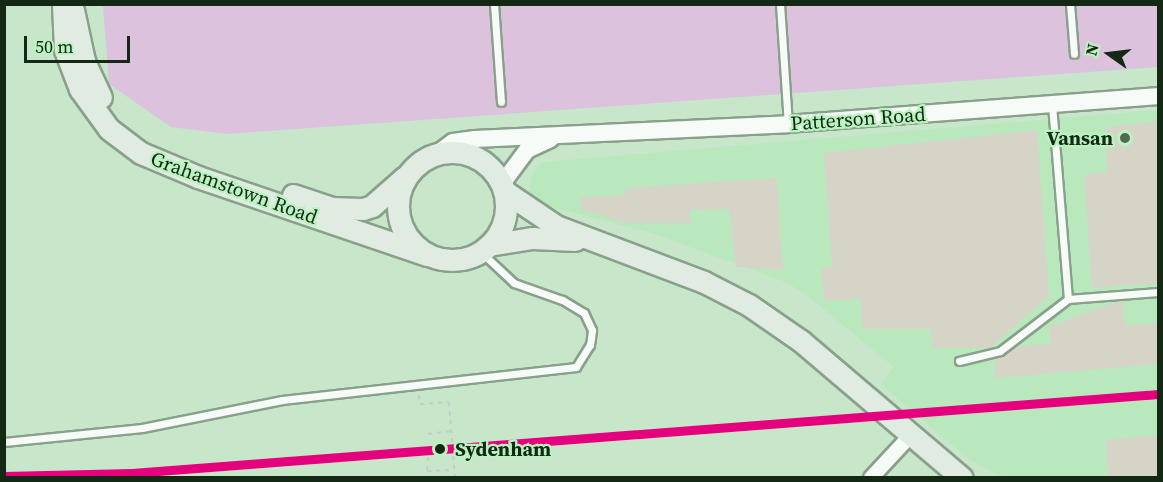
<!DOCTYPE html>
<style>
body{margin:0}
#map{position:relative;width:1163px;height:482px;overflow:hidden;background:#c8e6ca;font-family:"Source Serif 4",serif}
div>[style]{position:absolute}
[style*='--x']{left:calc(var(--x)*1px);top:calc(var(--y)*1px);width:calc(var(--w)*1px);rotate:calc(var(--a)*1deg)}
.built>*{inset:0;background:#b9e8bd}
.green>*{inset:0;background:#dcc2dd}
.building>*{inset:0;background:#d5d4c6}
.path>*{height:2px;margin-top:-1px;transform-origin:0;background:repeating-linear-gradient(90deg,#c5cdc6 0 4.5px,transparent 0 9px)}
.roads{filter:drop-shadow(2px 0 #89a08b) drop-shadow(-2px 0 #89a08b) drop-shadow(0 2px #89a08b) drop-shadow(0 -2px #89a08b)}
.service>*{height:7px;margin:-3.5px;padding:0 3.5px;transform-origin:3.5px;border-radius:3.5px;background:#f7fbf7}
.minor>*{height:14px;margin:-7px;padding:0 7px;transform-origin:7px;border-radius:7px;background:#f7fbf7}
.tertiary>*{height:16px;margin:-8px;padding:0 8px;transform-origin:8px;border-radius:8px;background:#f7fbf7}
.primary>*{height:21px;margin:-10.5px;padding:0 10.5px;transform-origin:10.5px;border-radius:10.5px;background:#e0ebe1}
.primary>.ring{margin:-10.5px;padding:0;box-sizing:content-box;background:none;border:21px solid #e0ebe1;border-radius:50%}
.rail-1>*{height:9px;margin:-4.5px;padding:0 4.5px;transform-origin:4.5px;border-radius:4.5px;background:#e5007d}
.dots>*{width:16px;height:16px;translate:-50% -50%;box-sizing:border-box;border:3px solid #bbf3c0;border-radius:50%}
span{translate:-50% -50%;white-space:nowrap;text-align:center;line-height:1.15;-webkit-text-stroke:4.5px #bbf3c0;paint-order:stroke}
.street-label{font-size:20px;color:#132815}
.poi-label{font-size:20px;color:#132815;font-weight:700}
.right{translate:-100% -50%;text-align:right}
.stop-label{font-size:20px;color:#132815;font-weight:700}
.left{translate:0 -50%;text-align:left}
.frame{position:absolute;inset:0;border:6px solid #132815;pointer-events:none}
.north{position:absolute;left:1079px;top:24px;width:60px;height:60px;-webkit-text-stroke:4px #bbf3c0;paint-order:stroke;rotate:284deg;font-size:16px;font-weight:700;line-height:24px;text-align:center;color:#132815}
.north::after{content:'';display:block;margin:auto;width:21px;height:27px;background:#132815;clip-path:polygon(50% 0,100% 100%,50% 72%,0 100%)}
.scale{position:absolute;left:24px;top:36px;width:106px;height:27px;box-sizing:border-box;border:3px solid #132815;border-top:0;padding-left:8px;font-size:18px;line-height:21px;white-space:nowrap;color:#132815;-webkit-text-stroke:4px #bbf3c0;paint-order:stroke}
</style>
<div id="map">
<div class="built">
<i style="clip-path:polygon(1158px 110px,1158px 477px,1003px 477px,970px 460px,881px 385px,894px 367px,804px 293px,785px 282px,652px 233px,535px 203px,529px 191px,534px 170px,544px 162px)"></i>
</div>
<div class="green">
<i style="clip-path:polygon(103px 5px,1158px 5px,1158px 67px,227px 134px,171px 127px,109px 84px)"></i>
</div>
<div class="building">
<i style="clip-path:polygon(1158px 121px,1158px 283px,1092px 288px,1084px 175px,1107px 172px,1106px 127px)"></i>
<i style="clip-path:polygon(1037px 130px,1049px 296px,990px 348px,932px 348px,931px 329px,862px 329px,861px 299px,824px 301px,821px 268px,832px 267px,824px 153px)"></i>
<i style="clip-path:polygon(777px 178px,783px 270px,736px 267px,729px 209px,690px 210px,691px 223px,626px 223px,582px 210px,580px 197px,625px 195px,625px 188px)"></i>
<i style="clip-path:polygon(1122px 300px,1125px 325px,1158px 323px,1158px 364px,995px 378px,995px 358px,1015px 347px,1051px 343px,1049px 326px)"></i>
<i style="clip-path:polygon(1158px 435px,1158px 477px,1108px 477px,1106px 440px)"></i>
</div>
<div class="path">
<i style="--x:419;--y:395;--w:9;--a:84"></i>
<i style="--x:420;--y:404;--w:29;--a:-4"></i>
<i style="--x:449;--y:402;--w:76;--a:85.5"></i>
<i style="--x:428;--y:434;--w:24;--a:-7"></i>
<i style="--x:428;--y:457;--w:14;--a:94"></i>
<i style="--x:427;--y:471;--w:27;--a:-2"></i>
</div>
<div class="roads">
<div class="service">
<i style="--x:494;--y:4;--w:98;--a:85.9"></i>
<i style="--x:780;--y:4;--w:120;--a:86.2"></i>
<i style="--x:1070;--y:4;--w:50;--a:85.4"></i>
<i style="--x:1068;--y:299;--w:90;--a:-4.4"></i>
<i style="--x:959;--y:361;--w:42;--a:-13.7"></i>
<i style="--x:1000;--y:351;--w:86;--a:-37.4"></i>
<i style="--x:1068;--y:299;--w:196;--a:-94.7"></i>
<i style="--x:4;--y:442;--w:139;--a:-5.8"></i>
<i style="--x:142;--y:428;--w:143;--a:-11.3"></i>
<i style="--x:282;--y:400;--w:296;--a:-6.4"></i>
<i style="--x:576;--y:367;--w:26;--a:-58"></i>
<i style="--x:590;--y:345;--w:15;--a:-82"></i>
<i style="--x:592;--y:330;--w:19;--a:-115"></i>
<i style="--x:584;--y:313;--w:26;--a:-149"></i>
<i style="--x:562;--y:300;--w:51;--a:-160.5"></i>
<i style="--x:514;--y:283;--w:45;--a:-136.8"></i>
</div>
<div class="minor">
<i style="--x:871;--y:478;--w:57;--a:-47.1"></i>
</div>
<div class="tertiary">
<i style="--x:437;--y:154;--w:20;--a:-37"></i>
<i style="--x:453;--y:142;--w:22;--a:-8"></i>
<i style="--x:475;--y:139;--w:313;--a:-2.7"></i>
<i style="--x:788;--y:124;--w:371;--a:-4.3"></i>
<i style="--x:501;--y:185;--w:44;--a:-53.4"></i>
<i style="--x:527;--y:150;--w:26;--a:-25"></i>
</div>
<div class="primary">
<i style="--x:63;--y:4;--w:46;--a:87.5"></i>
<i style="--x:65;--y:50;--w:42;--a:69"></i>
<i style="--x:80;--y:89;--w:49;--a:54.1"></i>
<i style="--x:109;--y:129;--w:40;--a:37"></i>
<i style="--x:141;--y:153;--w:62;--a:22.8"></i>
<i style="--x:198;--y:177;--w:242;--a:18.8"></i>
<i style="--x:73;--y:10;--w:52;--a:77.8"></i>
<i style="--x:84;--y:61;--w:40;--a:65"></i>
<i class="ring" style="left:398px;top:152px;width:87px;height:87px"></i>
<i style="--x:504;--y:191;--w:63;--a:33.9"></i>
<i style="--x:556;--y:226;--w:158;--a:20.7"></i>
<i style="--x:704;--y:282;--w:51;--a:27.1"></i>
<i style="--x:749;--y:305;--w:63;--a:34.7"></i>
<i style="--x:801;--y:341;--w:211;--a:40.4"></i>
<i style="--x:293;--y:195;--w:41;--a:18.4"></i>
<i style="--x:332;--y:208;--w:31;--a:2"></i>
<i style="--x:363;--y:209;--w:9;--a:-18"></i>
<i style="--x:372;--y:206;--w:44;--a:-41.3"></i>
<i style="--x:489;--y:245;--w:44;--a:-9.2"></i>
<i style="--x:532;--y:238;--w:43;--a:2.7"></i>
</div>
</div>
<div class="rail-1">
<i style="--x:4;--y:476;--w:128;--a:-1.3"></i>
<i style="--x:132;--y:473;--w:1029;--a:-4.4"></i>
</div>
<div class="dots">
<i style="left:1125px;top:138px;background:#526a54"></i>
<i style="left:440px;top:449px;background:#132815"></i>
</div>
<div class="street-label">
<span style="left:858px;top:119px;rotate:-4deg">Patterson Road</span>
<span style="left:234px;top:188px;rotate:20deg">Grahamstown Road</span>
</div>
<div class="poi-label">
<span class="right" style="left:1113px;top:138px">Vansan</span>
</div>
<div class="stop-label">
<span class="left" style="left:455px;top:449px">Sydenham</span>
</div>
<div class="frame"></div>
<div class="north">N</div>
<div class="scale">50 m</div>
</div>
